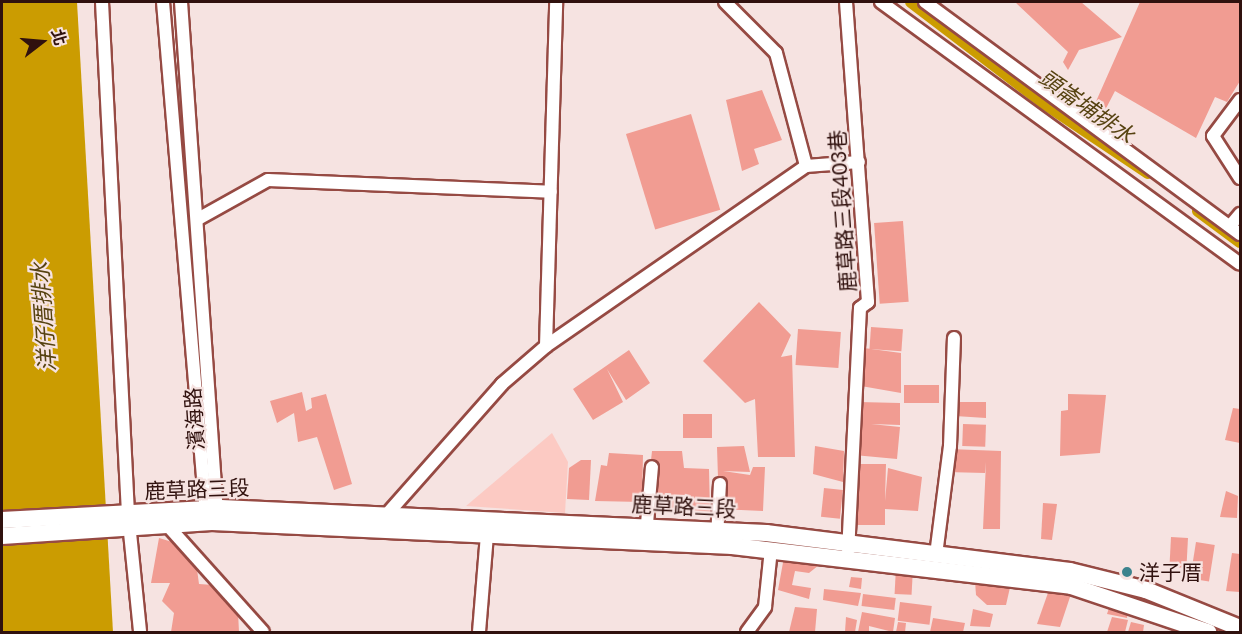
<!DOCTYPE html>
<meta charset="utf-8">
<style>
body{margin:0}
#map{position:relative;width:1242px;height:634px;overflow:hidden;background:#f6e3e1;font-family:Lato,"Noto Sans TC",sans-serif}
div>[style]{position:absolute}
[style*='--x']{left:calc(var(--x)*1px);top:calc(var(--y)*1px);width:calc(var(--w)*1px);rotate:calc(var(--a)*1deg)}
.green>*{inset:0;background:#fccac3}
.water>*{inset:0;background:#cb9c01}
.canal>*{height:12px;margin:-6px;padding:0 6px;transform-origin:6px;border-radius:6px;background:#cb9c01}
.building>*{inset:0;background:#f19c92;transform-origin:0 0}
.roads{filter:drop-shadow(2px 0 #964a43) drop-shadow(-2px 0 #964a43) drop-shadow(0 2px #964a43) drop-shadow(0 -2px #964a43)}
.minor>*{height:12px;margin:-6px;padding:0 6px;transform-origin:6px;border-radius:6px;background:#fff}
.major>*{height:16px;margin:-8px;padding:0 8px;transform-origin:8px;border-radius:8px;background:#fff}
.dots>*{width:16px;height:16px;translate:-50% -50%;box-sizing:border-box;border:3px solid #f6e3e1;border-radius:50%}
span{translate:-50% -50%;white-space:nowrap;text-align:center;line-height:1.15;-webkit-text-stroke:4.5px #f6e3e1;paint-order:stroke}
.street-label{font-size:21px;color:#30110e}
.poi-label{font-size:21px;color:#30110e}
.left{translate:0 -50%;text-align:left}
.water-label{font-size:22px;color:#564210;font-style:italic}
.frame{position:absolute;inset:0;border:3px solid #30110e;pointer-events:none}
.north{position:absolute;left:12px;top:12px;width:60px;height:60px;-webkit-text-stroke:4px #f6e3e1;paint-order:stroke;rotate:74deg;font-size:16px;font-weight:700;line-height:24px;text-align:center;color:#30110e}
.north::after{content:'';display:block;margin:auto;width:21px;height:27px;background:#30110e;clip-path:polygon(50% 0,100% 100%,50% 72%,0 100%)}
</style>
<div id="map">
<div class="green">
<i style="clip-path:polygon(552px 433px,568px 462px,565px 513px,466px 506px)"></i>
</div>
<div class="water">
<i style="clip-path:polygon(2px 2px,77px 2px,113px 632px,2px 632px)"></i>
</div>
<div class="canal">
<i style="--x:911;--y:2;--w:168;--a:37.3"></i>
<i style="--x:1045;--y:104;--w:124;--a:33.8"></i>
<i style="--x:1198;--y:211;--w:52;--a:36.4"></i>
</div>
<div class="building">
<i style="clip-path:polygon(1015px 2px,1081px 2px,1122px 37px,1079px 50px,1068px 70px,1063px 62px,1068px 52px)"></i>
<i style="clip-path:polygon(1140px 2px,1240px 2px,1240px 81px,1227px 102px,1215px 97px,1196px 138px,1115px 91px,1100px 120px,1090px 115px)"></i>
<i style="clip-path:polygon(762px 90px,782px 140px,754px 149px,759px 164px,742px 171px,726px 100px)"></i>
<i style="left:691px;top:114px;width:100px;height:68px;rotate:73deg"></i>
<i style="left:903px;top:221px;width:81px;height:29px;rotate:86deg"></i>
<i style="clip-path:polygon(759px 302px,791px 335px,781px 357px,792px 355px,795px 457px,758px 457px,755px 399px,745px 403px,703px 361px)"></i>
<i style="left:871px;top:327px;width:32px;height:22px;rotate:4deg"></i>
<i style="left:798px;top:329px;width:43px;height:36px;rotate:4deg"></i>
<i style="clip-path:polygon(864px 348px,901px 353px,901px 393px,861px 386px)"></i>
<i style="clip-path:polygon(629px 350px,650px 383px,626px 400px,607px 369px,623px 402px,593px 420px,573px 389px)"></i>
<i style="left:904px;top:385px;width:35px;height:18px"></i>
<i style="clip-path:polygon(302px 392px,306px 411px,312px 408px,311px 398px,326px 394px,352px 484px,334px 490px,317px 437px,298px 442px,294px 413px,277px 423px,270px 401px)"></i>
<i style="clip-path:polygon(1068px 394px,1106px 395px,1100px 453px,1060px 456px,1061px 411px,1068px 410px)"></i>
<i style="clip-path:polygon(859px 402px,900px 403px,900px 425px,871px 424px,900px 427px,897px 459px,854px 455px)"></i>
<i style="clip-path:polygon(958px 402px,986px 402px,986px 418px,955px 416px)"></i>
<i style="clip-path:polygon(1233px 408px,1240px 409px,1240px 443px,1225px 440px)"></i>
<i style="left:712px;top:414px;width:24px;height:29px;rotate:90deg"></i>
<i style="left:963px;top:424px;width:23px;height:22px;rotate:2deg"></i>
<i style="clip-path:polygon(744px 446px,750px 472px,723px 471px,750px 475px,753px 467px,765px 467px,763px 511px,719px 509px,717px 447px)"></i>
<i style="clip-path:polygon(815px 446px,844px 451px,843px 482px,813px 474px)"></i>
<i style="clip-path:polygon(949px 449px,1001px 451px,1000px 529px,983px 529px,986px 462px,985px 473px,946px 472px)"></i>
<i style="clip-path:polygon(652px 451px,682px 451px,684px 468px,709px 469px,710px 512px,646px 506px)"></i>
<i style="clip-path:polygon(609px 453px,643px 455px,642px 502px,595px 501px,601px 465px,607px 466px)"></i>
<i style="clip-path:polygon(581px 460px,591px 460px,589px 500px,567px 499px,569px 468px)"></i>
<i style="clip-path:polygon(853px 464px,886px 464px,885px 501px,888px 468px,922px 477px,918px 511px,885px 509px,885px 525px,853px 525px)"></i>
<i style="left:824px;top:488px;width:19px;height:29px;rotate:6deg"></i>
<i style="clip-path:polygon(1226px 491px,1238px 496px,1237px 518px,1220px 517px)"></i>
<i style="clip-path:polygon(1043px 503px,1057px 504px,1052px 540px,1041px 539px)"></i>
<i style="left:1171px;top:537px;width:17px;height:30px;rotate:3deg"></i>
<i style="clip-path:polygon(159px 538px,179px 544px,179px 551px,185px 549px,196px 562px,199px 584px,213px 585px,238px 612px,239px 632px,171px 632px,174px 613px,162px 601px,170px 583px,151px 583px)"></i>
<i style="left:1196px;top:542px;width:19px;height:37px;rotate:9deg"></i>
<i style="clip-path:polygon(1232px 553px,1240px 554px,1240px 592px,1226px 591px)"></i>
<i style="clip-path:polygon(784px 557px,819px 565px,809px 573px,795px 571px,792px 585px,811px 588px,809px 599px,778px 590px)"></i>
<i style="left:896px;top:567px;width:17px;height:27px;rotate:3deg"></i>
<i style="clip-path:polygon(851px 577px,862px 578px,861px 589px,849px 587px)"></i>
<i style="clip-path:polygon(975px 581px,1011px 583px,1006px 605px,987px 605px,976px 595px)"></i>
<i style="clip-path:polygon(824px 589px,861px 593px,858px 606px,823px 600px)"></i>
<i style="clip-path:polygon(1049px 590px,1071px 594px,1060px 627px,1037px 624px)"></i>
<i style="left:863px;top:594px;width:33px;height:12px;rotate:7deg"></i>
<i style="left:900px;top:602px;width:32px;height:19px;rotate:7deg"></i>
<i style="clip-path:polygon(1110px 605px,1128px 610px,1127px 618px,1107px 614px)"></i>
<i style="clip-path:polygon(795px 607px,817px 609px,815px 632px,789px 632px)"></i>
<i style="clip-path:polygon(973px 609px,993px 614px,990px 627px,970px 626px)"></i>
<i style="clip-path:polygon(862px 612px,895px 618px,893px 632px,869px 626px,869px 632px,858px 632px)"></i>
<i style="clip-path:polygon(846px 617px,857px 620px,855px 632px,845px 632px)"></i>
<i style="clip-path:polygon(1112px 617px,1128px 620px,1125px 632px,1107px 632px)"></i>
<i style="clip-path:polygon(933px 618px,965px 623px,963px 632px,930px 632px)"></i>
<i style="clip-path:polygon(898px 622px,906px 623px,905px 632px,896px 632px)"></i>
<i style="clip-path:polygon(1131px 622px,1144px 625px,1143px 632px,1128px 632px)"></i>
</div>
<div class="roads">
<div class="minor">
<i style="--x:102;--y:2;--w:512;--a:87.09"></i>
<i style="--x:128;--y:513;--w:120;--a:84.2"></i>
<i style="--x:163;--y:2;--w:513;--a:85.19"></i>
<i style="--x:181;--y:2;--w:513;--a:85.98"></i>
<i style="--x:725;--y:2;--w:72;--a:45"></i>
<i style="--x:776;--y:53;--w:117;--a:75.1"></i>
<i style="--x:846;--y:2;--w:301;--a:85.8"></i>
<i style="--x:868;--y:302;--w:10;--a:143"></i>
<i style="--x:860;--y:308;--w:243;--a:92.8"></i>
<i style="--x:881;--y:2;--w:444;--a:36.1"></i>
<i style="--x:925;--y:2;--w:391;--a:36.4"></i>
<i style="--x:1240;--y:100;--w:45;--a:126.9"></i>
<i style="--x:1213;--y:136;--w:50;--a:57.3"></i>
<i style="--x:198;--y:219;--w:80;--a:-29.1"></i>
<i style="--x:268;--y:180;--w:283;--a:2.4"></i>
<i style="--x:1230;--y:226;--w:16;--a:-50"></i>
<i style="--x:546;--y:346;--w:344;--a:-88.3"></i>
<i style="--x:388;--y:513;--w:172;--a:-48.5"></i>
<i style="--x:502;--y:384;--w:58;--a:-40.8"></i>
<i style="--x:546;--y:346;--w:316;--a:-34.7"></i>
<i style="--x:806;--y:166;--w:53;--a:-4.3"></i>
<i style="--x:168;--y:526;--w:142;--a:48.1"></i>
<i style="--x:646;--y:535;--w:68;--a:-85"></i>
<i style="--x:717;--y:537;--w:53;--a:-86.8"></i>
<i style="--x:936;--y:555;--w:110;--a:-82.7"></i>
<i style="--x:950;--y:446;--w:108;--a:-87.9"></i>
<i style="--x:479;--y:632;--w:97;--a:-85.3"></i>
<i style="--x:747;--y:632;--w:31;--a:-54"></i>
<i style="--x:765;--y:607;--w:58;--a:-84.1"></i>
</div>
<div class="major">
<i style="--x:2;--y:520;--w:219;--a:-3.1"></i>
<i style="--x:221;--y:508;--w:546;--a:2.63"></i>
<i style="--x:766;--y:533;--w:306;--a:7.1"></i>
<i style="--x:1070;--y:571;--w:78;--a:14"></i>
<i style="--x:1146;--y:590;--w:101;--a:22"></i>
<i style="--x:2;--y:536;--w:210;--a:-3.8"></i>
<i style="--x:212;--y:522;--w:521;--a:2.64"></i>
<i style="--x:732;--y:546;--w:341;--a:6.7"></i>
<i style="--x:1071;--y:586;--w:145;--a:18.6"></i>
</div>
</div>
<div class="dots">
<i style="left:1127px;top:572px;background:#3c838d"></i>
</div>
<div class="street-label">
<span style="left:842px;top:211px;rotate:-94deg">鹿草路三段403巷</span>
<span style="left:194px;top:419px;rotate:-94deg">濱海路</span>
<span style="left:197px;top:489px;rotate:-2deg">鹿草路三段</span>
<span style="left:684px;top:506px;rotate:3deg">鹿草路三段</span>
</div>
<div class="poi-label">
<span class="left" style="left:1139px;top:572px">洋子厝</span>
</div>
<div class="water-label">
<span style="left:1087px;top:106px;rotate:35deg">頭崙埔排水</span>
<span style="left:43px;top:317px;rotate:-94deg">洋仔厝排水</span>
</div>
<div class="frame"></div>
<div class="north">北</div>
</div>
